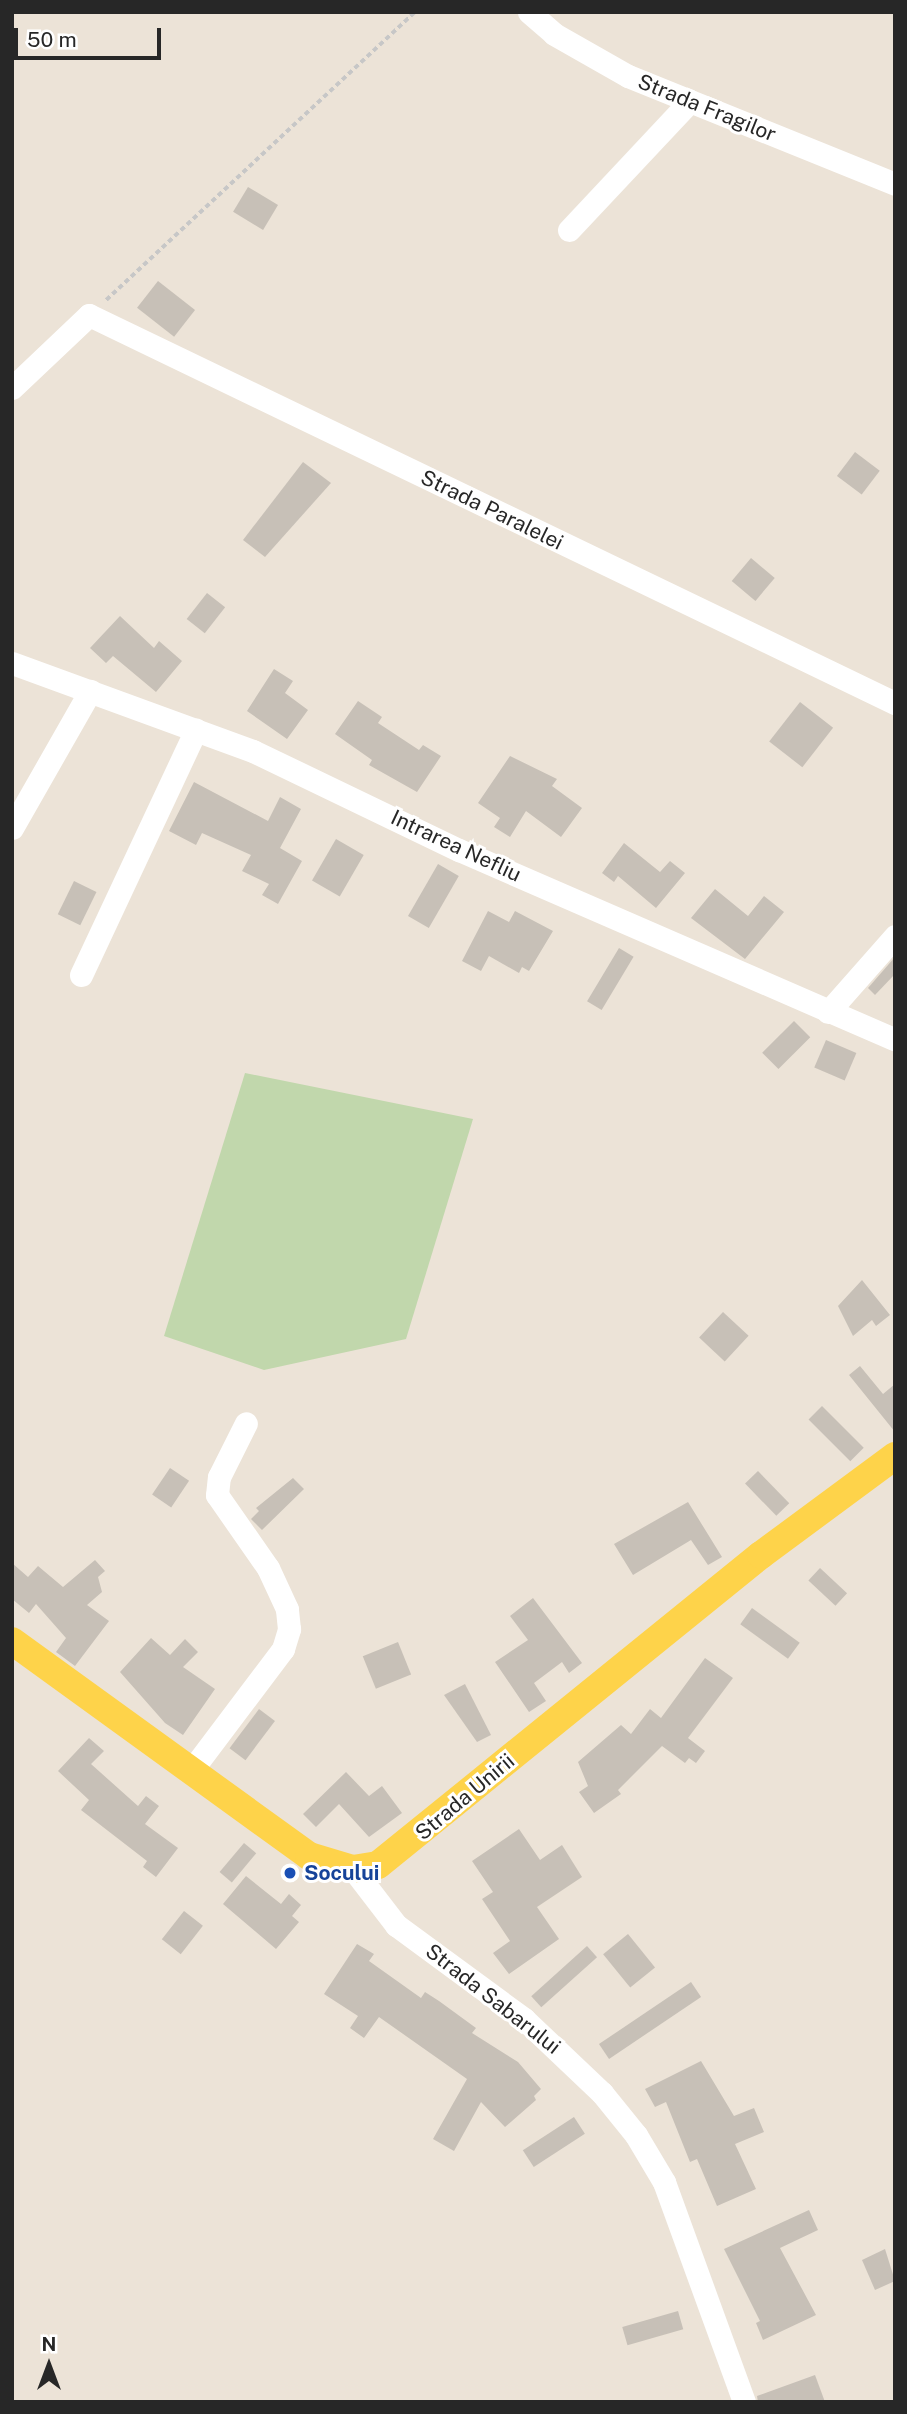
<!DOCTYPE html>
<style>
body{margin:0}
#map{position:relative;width:907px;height:2414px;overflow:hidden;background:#ece3d7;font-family:"Public Sans",sans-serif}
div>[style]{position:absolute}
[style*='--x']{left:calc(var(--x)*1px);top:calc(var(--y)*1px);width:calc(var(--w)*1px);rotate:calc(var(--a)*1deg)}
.cemetery>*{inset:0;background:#c1d7ac}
.building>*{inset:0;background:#c7c0b7;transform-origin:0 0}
.path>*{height:3.5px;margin-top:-1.75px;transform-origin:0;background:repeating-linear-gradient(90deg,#c7c7c7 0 5px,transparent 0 8.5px)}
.minor>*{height:23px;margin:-11.5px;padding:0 11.5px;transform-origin:11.5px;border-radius:11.5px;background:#fff}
.major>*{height:28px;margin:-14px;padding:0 14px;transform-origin:14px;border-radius:14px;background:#fed34a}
.dots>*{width:19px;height:19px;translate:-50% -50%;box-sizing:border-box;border:4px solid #fff;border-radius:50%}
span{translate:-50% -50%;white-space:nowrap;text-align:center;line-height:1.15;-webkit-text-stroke:6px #fff;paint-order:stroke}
.street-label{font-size:21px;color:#272727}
.transit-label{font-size:21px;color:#164399;font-weight:700}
.left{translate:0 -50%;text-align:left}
.frame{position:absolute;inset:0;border:14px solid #272727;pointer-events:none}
.north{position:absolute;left:14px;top:2330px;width:70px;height:70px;-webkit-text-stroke:5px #fff;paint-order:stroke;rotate:0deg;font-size:19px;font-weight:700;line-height:28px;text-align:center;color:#272727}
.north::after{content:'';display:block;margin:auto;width:24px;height:32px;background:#272727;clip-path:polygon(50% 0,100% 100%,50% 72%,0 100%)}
.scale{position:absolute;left:14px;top:28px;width:147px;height:32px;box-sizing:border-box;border:4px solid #272727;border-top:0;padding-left:9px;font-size:21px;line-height:24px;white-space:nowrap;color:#272727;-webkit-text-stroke:5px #fff;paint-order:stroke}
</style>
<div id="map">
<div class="cemetery">
<i style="clip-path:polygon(245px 1073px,473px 1119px,406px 1339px,264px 1370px,164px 1336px)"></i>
</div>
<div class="building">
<i style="left:248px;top:187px;width:35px;height:29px;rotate:31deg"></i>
<i style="left:158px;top:281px;width:47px;height:34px;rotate:38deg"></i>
<i style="left:855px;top:452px;width:31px;height:30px;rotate:37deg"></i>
<i style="clip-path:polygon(303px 462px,331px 483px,265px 557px,243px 540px)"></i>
<i style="left:751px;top:558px;width:31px;height:30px;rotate:40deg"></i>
<i style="left:207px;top:593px;width:23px;height:33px;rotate:38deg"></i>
<i style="clip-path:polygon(120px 616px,154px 648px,159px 641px,182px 661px,156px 692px,113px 656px,106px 663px,90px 648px)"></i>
<i style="clip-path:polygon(274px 669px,293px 681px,285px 693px,308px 710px,287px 739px,247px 711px)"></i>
<i style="clip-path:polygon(358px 701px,382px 717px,378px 723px,419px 750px,423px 745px,441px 756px,417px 792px,369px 765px,372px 760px,335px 734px)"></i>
<i style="left:800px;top:702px;width:42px;height:50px;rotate:38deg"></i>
<i style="clip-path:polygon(510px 756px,557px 779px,552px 786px,582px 808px,561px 837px,526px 811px,510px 837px,494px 827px,500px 818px,478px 803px)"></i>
<i style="clip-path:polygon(194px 782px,268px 821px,280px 797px,301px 809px,280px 848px,302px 861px,278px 904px,262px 895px,269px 884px,242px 871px,251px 855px,202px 833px,196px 845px,169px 831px)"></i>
<i style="left:336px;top:839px;width:32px;height:48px;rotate:30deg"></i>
<i style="clip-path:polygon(624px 843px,660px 872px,670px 861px,685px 873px,656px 908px,618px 876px,614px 882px,602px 873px)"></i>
<i style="left:438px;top:864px;width:24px;height:60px;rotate:30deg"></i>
<i style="left:74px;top:881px;width:25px;height:37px;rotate:26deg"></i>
<i style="clip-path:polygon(715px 889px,748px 916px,764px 896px,784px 912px,745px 959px,691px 918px)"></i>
<i style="clip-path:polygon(488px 911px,509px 922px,515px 911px,553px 931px,529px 971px,522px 967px,519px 973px,489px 956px,481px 971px,462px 961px)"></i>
<i style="left:619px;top:948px;width:17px;height:62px;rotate:31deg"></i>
<i style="clip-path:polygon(895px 957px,895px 974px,875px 995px,868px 988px)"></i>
<i style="left:794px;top:1021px;width:23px;height:45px;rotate:45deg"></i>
<i style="left:826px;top:1040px;width:33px;height:30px;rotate:23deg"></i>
<i style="clip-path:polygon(862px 1280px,890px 1315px,876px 1326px,872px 1320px,853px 1336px,838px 1306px)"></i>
<i style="left:723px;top:1312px;width:35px;height:35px;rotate:43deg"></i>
<i style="clip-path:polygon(860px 1366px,883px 1394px,895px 1384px,895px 1432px,849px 1375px)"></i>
<i style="left:822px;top:1406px;width:59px;height:19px;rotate:45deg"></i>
<i style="left:170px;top:1468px;width:23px;height:32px;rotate:34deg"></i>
<i style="left:758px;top:1471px;width:45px;height:18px;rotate:46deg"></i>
<i style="clip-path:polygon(293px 1478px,304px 1489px,262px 1530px,251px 1519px,259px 1511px,256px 1508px)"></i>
<i style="clip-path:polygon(688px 1502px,722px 1557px,708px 1565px,691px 1540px,633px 1575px,614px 1544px)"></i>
<i style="clip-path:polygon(95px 1560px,105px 1571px,98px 1577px,102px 1592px,87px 1605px,109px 1621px,75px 1666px,56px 1652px,66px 1638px,36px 1604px,29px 1613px,12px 1599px,12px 1563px,28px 1577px,38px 1566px,63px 1587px)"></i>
<i style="left:820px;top:1568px;width:37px;height:17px;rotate:43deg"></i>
<i style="clip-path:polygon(533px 1598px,582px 1663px,569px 1673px,562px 1662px,534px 1683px,546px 1701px,529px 1712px,495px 1662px,528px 1640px,510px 1616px)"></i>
<i style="left:752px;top:1608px;width:59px;height:20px;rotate:36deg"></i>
<i style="clip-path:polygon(151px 1638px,170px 1655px,185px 1639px,198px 1652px,183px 1667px,215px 1689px,183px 1735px,165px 1723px,120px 1672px)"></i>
<i style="left:398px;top:1642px;width:35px;height:38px;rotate:68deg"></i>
<i style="clip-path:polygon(705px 1658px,733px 1678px,688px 1738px,705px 1751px,696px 1763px,689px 1758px,685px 1763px,662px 1746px,618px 1790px,621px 1794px,594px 1813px,579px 1792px,588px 1786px,578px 1762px,621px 1725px,631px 1734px,650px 1709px,661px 1718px)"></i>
<i style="clip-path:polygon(465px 1684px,491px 1735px,477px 1742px,444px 1695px)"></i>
<i style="left:259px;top:1709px;width:20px;height:49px;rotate:37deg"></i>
<i style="clip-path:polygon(89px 1738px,104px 1751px,91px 1764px,138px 1806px,146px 1796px,159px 1806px,145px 1824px,178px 1848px,156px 1877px,143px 1867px,147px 1861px,81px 1810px,89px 1800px,58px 1771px)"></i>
<i style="clip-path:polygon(346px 1772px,369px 1796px,382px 1786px,402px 1813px,369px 1837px,339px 1804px,316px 1827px,303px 1814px)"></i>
<i style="clip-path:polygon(519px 1829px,540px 1860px,562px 1845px,582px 1877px,537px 1907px,559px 1939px,509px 1974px,493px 1953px,510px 1941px,482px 1899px,493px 1892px,472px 1861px)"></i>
<i style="left:244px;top:1843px;width:16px;height:38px;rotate:40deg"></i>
<i style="clip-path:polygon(246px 1876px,281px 1904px,289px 1894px,301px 1905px,292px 1916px,299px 1922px,276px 1949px,223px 1904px)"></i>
<i style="left:184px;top:1911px;width:24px;height:36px;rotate:38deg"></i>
<i style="left:628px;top:1934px;width:43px;height:32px;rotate:51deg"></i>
<i style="clip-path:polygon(357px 1944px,374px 1954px,369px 1961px,421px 1998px,425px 1992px,439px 2001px,476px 2028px,472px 2033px,518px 2062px,541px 2089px,534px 2096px,536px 2100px,505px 2127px,481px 2102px,454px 2151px,433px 2139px,467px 2079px,379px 2017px,364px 2038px,350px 2028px,358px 2016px,324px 1994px)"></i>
<i style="left:587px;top:1946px;width:15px;height:75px;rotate:48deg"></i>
<i style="left:691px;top:1982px;width:18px;height:111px;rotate:56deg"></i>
<i style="clip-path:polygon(701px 2061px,734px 2116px,754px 2108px,764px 2132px,735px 2144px,756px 2189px,717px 2206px,697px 2159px,690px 2162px,666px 2102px,655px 2107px,645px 2089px)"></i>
<i style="left:574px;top:2117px;width:20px;height:61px;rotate:57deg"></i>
<i style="clip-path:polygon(809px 2210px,818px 2230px,780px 2248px,816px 2315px,763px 2340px,756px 2323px,760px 2321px,724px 2249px)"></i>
<i style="clip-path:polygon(885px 2249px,895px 2281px,875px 2290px,862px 2260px)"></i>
<i style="left:678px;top:2311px;width:19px;height:58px;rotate:74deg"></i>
<i style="clip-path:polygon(815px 2375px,825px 2402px,758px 2402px,757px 2396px)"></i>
</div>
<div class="path">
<i style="--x:106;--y:300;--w:422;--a:-43"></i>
</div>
<div class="minor">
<i style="--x:529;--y:12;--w:33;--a:41"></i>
<i style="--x:554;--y:34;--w:85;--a:29.6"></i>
<i style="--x:628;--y:76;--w:288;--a:22"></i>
<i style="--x:569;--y:230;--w:177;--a:-46.8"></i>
<i style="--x:12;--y:388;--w:106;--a:-43.5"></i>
<i style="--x:89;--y:315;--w:895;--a:25.71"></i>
<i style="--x:12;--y:663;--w:257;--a:20.1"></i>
<i style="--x:253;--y:751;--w:229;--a:25.7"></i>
<i style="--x:459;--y:850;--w:476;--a:23.5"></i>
<i style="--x:12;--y:828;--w:158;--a:-60.3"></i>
<i style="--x:81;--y:975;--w:271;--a:-64.9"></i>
<i style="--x:828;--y:1012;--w:101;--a:-48.6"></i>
<i style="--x:191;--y:1771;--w:153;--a:-53"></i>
<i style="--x:283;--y:1649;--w:21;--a:-73"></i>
<i style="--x:289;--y:1629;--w:20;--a:-96"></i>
<i style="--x:287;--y:1609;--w:45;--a:-114.9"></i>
<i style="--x:268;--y:1568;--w:89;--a:-124.9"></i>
<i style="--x:217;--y:1495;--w:18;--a:-84"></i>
<i style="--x:219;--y:1477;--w:60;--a:-63.4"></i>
<i style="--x:353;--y:1869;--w:71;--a:52.5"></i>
<i style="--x:396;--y:1925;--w:159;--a:36.3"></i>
<i style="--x:524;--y:2019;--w:108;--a:43.5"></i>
<i style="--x:602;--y:2093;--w:54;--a:51"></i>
<i style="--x:636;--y:2135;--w:55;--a:59.2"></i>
<i style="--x:664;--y:2182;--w:234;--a:70"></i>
</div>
<div class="major">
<i style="--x:12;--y:1641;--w:367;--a:35.9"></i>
<i style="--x:309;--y:1856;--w:46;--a:16.5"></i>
<i style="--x:353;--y:1869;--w:25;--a:-9"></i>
<i style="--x:378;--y:1865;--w:493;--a:-39"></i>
<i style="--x:761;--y:1555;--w:167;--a:-36.5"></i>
</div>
<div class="dots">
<i style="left:290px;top:1873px;background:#1a4fb4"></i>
</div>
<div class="street-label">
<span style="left:707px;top:108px;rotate:22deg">Strada Fragilor</span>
<span style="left:492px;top:510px;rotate:26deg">Strada Paralelei</span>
<span style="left:456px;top:846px;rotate:25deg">Intrarea Nefliu</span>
<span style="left:465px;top:1797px;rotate:-40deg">Strada Unirii</span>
<span style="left:493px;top:1999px;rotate:38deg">Strada Sabarului</span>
</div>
<div class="transit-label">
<span class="left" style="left:304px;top:1873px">Socului</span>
</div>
<div class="frame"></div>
<div class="north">N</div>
<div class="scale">50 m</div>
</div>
